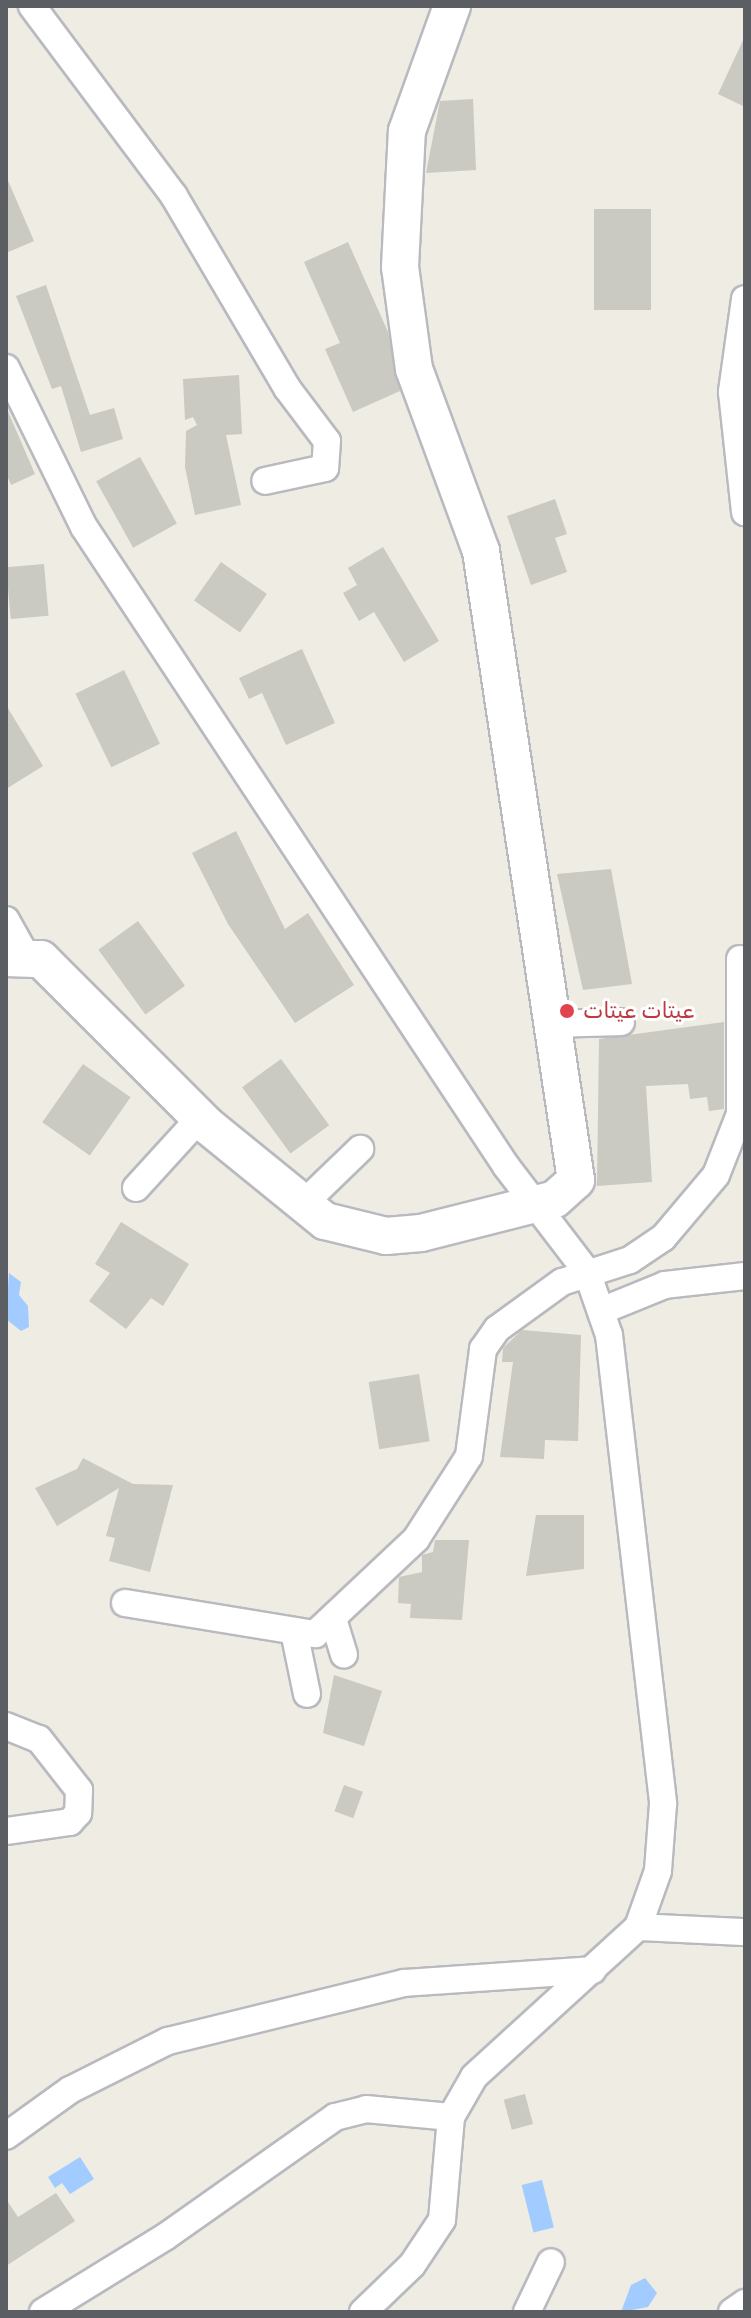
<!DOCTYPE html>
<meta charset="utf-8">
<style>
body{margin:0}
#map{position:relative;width:751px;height:2318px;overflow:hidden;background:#eeece3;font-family:Rubik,"Noto Sans Arabic",sans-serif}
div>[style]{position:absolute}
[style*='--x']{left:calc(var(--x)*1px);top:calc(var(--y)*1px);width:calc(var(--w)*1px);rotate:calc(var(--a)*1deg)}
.water>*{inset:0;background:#a2ccff;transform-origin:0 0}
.building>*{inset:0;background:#cac9c2;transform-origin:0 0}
.roads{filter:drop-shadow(2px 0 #b8babf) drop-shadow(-2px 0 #b8babf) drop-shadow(0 2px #b8babf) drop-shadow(0 -2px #b8babf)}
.minor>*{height:26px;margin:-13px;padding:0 13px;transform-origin:13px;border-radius:13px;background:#fff}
.secondary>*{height:36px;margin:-18px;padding:0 18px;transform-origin:18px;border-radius:18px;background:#fff}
.dots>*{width:22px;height:22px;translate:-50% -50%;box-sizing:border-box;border:4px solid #fff;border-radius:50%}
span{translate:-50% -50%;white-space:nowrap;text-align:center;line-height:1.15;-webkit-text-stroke:6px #fff;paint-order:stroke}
.health-label{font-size:22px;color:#be3a42}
.left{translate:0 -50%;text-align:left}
.frame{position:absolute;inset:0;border:8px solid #5b5e63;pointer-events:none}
</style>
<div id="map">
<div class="water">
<i style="clip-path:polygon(9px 1273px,21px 1282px,19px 1295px,28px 1306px,29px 1327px,21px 1331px,6px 1319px)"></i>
<i style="clip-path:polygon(80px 2157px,94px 2179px,70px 2194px,62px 2183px,55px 2188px,48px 2177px)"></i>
<i style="left:542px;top:2180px;width:49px;height:21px;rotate:76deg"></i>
<i style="clip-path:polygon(645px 2278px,657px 2293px,648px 2307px,621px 2312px,631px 2285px)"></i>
</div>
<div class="building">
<i style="clip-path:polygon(745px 36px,745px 107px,718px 94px)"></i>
<i style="clip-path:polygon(473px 99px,476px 170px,426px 173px,440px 101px)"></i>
<i style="clip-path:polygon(6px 176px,34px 241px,6px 253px)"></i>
<i style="left:594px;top:209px;width:57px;height:101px"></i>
<i style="clip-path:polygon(348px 242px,388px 332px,400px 391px,353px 412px,325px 349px,340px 343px,304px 262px)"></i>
<i style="clip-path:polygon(46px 285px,90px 415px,114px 408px,123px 439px,81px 452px,61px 386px,52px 389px,16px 296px)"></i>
<i style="clip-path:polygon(239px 375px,242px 434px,226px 435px,241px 505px,195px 515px,185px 467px,186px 431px,197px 425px,193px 417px,185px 420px,183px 379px)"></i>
<i style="clip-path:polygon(6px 407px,35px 474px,11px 485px,6px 473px)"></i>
<i style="left:140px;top:457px;width:76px;height:50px;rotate:61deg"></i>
<i style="clip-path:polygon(555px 499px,567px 534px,555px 538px,567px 572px,531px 585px,507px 516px)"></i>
<i style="clip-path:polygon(383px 547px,439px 641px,404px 662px,374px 612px,359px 621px,343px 593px,357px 585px,348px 568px)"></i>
<i style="left:221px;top:562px;width:56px;height:47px;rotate:35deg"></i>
<i style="left:44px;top:564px;width:52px;height:38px;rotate:85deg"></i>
<i style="clip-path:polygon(302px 649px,335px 723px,286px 745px,262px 693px,249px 699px,239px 678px)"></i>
<i style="left:124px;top:670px;width:82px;height:54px;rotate:64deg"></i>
<i style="clip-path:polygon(6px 705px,43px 766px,6px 789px)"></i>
<i style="clip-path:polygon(236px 831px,285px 929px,308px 913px,354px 985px,295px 1023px,228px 924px,192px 853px)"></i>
<i style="clip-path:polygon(611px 869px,632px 984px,583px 990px,557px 874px)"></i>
<i style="left:138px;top:921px;width:80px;height:49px;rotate:54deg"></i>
<i style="clip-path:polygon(724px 1022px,724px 1109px,709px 1111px,707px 1097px,690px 1099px,688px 1084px,646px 1086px,652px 1182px,597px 1186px,599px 1039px)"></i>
<i style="left:281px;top:1059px;width:82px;height:48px;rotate:54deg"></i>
<i style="left:83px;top:1064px;width:58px;height:71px;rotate:35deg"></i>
<i style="clip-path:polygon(121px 1222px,189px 1264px,163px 1306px,151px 1298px,126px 1329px,89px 1301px,110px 1273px,95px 1264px)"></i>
<i style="clip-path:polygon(522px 1330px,581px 1335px,578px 1441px,545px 1440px,544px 1459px,500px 1457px,513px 1362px,502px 1362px,503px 1348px)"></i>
<i style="left:419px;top:1374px;width:68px;height:51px;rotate:81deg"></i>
<i style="clip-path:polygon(83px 1458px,133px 1484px,173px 1485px,150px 1572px,109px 1561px,115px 1538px,106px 1536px,119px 1488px,57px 1526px,35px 1488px,77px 1469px)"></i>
<i style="clip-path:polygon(536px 1515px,584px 1515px,584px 1569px,526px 1576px)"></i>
<i style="clip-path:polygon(435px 1540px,469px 1540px,462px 1620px,410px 1618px,411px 1604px,398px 1603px,399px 1577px,422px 1572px,422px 1555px,433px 1552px)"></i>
<i style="clip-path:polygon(334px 1675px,382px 1691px,364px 1746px,323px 1733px)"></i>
<i style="left:344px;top:1785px;width:20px;height:28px;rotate:20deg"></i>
<i style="left:525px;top:2094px;width:31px;height:22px;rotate:75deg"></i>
<i style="clip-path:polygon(56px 2193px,75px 2221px,6px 2266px,6px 2199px,18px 2217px)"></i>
</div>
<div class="roads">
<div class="minor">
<i style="--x:32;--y:6;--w:237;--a:53.2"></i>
<i style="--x:174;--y:196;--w:223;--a:59.5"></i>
<i style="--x:287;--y:388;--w:66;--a:53"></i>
<i style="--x:327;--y:441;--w:27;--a:94"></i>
<i style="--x:325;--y:468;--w:61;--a:167.8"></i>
<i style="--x:745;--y:299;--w:94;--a:98"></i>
<i style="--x:732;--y:392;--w:121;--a:83.8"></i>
<i style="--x:6;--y:368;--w:177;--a:63.9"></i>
<i style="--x:84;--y:527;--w:766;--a:56.56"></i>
<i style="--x:506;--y:1166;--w:133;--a:52.6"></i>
<i style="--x:587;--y:1272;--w:67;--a:70.8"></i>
<i style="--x:609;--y:1335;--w:472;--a:83.4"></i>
<i style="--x:663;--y:1804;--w:67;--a:94.3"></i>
<i style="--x:658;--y:1871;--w:59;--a:109.7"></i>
<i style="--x:638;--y:1927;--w:222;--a:137.6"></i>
<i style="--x:474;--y:2077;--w:46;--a:119.9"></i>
<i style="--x:451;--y:2117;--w:103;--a:95"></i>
<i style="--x:442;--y:2220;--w:54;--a:123.7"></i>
<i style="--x:412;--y:2265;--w:68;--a:136.2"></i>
<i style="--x:6;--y:920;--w:41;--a:60.9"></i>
<i style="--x:551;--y:1024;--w:70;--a:-1.6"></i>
<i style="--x:136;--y:1188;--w:95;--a:-47.6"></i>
<i style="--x:302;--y:1205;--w:81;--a:-44"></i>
<i style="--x:601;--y:1311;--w:69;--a:-22.1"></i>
<i style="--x:665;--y:1285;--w:81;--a:-6.4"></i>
<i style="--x:125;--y:1603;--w:193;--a:9.3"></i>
<i style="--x:315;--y:1634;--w:139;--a:-43.2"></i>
<i style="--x:416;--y:1539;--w:98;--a:-57.4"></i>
<i style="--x:469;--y:1456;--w:108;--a:-82.5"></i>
<i style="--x:483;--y:1349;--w:24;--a:-55"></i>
<i style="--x:497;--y:1329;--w:80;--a:-35.9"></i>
<i style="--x:562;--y:1282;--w:71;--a:-17.9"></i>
<i style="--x:630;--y:1260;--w:40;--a:-34"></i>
<i style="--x:663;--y:1238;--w:82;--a:-49.9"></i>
<i style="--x:716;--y:1175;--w:66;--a:-68.5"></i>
<i style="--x:740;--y:1114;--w:155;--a:-90"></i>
<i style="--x:334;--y:1622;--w:34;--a:73"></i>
<i style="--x:295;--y:1636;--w:59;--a:78.3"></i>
<i style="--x:6;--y:1726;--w:35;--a:22"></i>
<i style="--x:39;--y:1739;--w:65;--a:51.9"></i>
<i style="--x:79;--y:1790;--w:23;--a:92"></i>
<i style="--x:78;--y:1813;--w:12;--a:132"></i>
<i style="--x:70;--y:1822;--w:65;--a:172"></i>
<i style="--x:638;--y:1927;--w:107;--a:2.7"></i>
<i style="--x:6;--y:2136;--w:79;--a:-35.7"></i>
<i style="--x:70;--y:2090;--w:110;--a:-26.6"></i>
<i style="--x:168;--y:2041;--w:243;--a:-13.8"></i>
<i style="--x:404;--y:1983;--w:189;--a:-3.9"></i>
<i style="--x:43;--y:2312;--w:143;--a:-31.6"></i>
<i style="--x:165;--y:2237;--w:208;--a:-35.2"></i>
<i style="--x:335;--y:2117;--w:32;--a:-14"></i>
<i style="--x:366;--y:2109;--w:85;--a:5.4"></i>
<i style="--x:527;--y:2312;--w:55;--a:-64.4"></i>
<i style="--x:732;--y:2312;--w:16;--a:-35"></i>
</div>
<div class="secondary">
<i style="--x:6;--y:958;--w:35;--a:2"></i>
<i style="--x:41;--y:959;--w:236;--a:45"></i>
<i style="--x:208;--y:1126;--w:151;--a:39.1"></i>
<i style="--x:325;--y:1221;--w:63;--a:13.8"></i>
<i style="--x:386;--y:1236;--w:35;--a:-5"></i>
<i style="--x:421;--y:1233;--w:138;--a:-14.2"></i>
<i style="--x:555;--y:1199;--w:28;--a:-42"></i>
<i style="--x:576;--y:1180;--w:636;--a:-98.59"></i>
<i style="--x:481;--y:551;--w:194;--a:-110.2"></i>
<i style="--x:414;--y:369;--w:103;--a:-97.8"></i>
<i style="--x:400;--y:267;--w:136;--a:-87.1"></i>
<i style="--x:407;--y:131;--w:133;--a:-70.2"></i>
</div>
</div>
<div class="dots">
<i style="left:567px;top:1011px;background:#e0444e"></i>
</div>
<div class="health-label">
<span class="left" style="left:583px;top:1011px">عيتات عيتات</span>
</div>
<div class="frame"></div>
</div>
